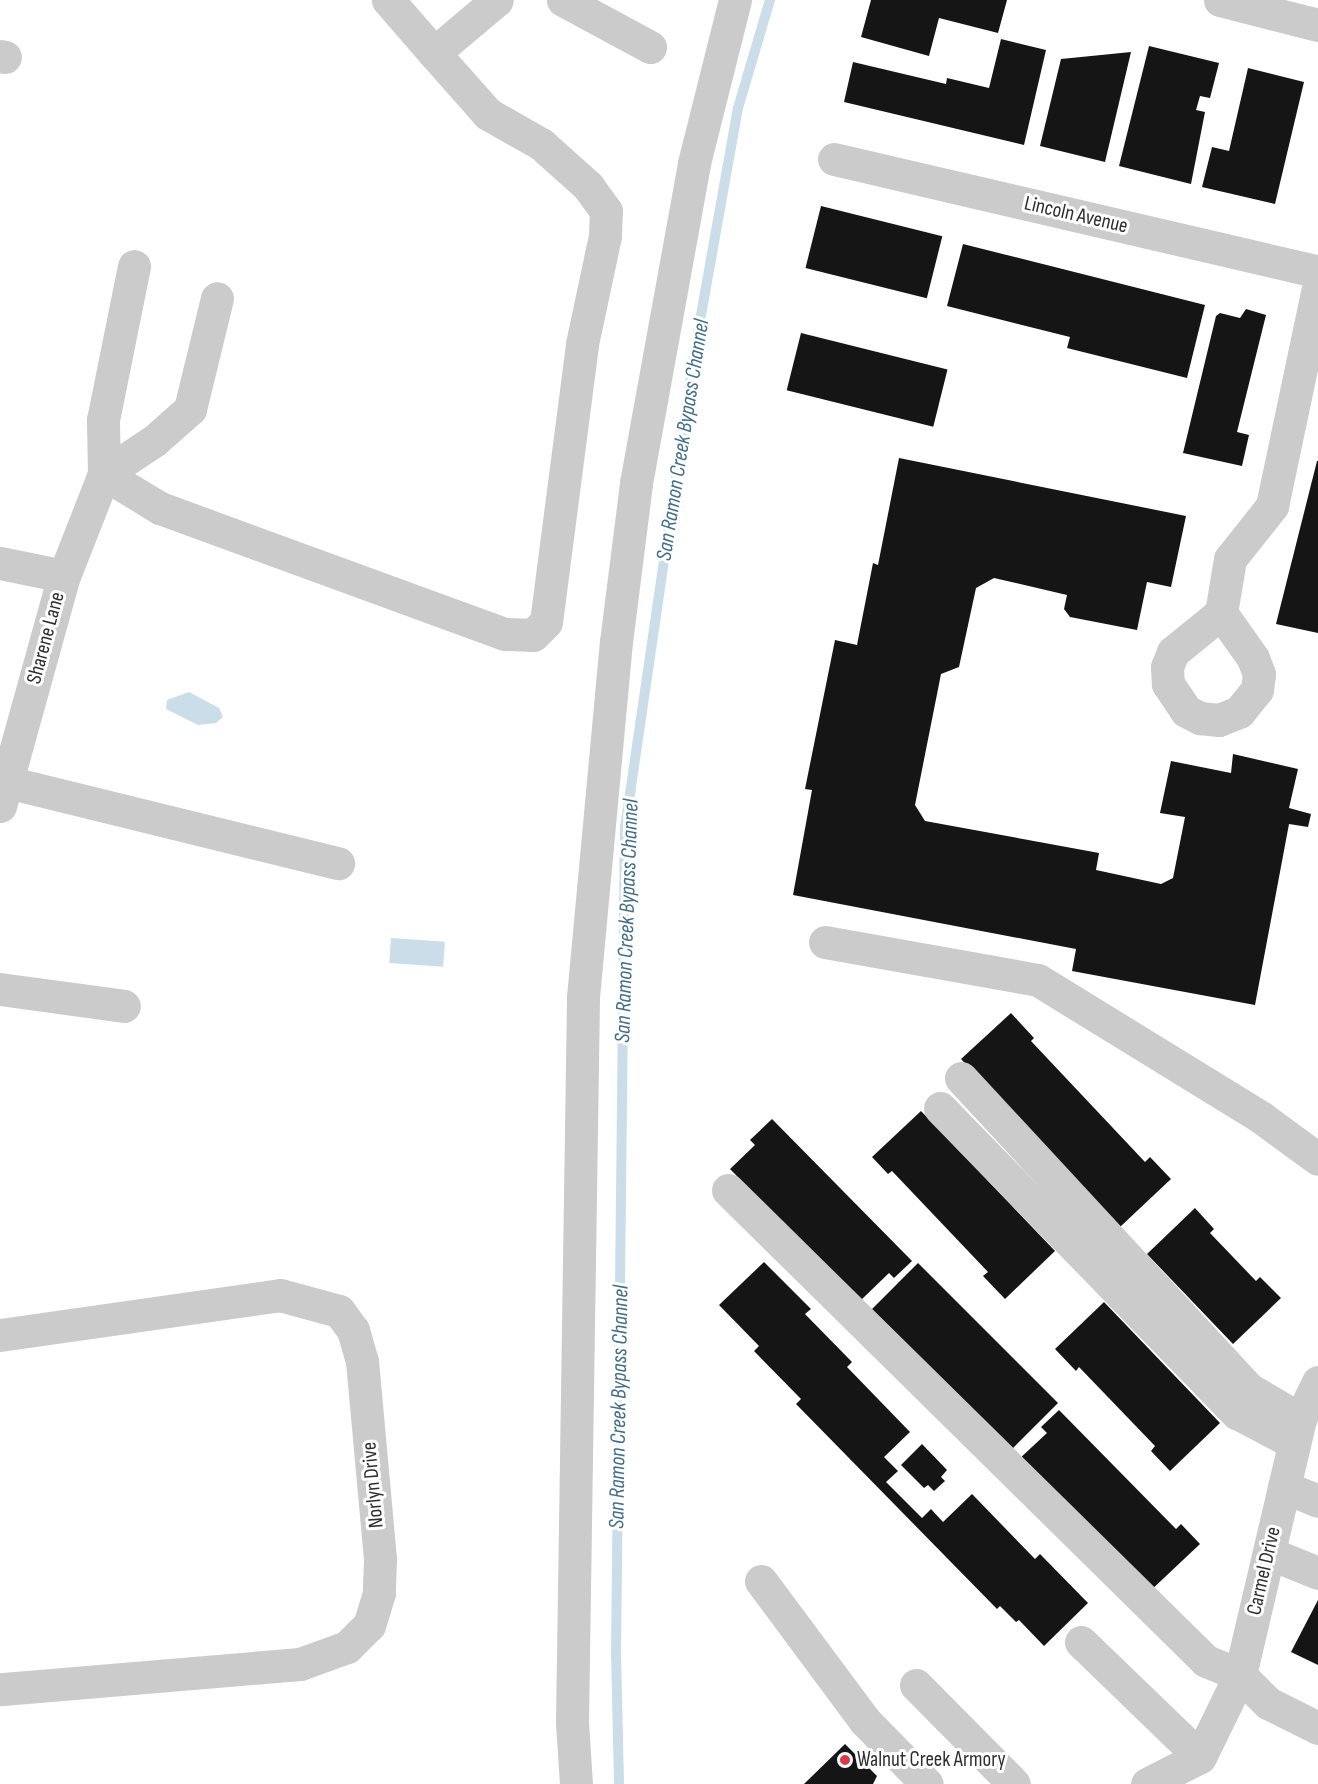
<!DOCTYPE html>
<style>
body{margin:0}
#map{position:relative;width:1318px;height:1784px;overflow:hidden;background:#fff;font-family:"Sofia Sans Condensed",sans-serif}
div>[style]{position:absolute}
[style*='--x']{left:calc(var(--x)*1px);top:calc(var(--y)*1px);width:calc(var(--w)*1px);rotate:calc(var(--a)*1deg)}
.water>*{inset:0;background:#cadde9;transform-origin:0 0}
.stream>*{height:10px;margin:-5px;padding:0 5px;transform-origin:5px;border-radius:5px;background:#cadde9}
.building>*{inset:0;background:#151515;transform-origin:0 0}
.minor>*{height:33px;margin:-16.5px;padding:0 16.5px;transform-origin:16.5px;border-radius:16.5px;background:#cbcbcb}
.dots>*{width:16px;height:16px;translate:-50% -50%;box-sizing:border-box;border:3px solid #fff;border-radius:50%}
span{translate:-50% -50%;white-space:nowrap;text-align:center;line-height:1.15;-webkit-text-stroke:6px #fff;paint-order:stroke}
.street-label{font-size:21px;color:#2e2e2e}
.poi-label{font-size:21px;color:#2e2e2e}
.left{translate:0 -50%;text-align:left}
.water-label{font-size:22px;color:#426e8a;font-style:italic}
</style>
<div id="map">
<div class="water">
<i style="clip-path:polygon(189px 692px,219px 708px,223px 717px,216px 723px,198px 725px,166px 709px,167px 700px)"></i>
<i style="left:391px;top:938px;width:54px;height:25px;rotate:4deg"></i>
</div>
<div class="stream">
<i style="--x:619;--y:1784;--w:128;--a:-91.3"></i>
<i style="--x:616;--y:1656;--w:828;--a:-89.38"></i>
<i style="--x:625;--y:828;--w:484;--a:-81.7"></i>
<i style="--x:695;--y:349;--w:245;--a:-79.9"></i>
<i style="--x:738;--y:108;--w:113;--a:-73.5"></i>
</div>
<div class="building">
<i style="clip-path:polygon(871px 0,1007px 0,998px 33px,939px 18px,929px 56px,861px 37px)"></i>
<i style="clip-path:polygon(1001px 39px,1046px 50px,1024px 145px,844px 102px,853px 62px,946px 84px,947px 78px,989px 88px)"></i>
<i style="clip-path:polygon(1149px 46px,1219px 63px,1210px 98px,1200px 96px,1196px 110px,1205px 112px,1191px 184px,1119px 166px)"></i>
<i style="clip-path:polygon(1131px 52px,1105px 162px,1040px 146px,1061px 59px)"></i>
<i style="clip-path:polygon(1248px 68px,1304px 82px,1275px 204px,1202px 187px,1212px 147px,1229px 151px)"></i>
<i style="left:821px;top:206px;width:125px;height:64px;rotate:14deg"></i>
<i style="clip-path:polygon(963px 244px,1205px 305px,1187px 378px,1067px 348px,1070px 337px,947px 306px)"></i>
<i style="clip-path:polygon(1246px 309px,1266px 315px,1237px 432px,1249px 435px,1242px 466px,1183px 453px,1216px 316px,1220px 313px,1240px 318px)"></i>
<i style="left:801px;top:333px;width:151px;height:59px;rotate:14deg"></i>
<i style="clip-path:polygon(899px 458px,1186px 516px,1171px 587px,1147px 582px,1137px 630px,1070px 617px,1064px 609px,1067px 595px,994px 578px,976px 588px,959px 667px,941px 674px,915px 805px,925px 821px,1099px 853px,1096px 870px,1161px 884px,1173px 878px,1185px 817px,1160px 813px,1171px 761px,1231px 773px,1233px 754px,1298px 769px,1289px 808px,1311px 814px,1308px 827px,1289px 824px,1255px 1005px,1072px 971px,1076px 949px,793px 895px,812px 790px,805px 789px,835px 640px,857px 645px,873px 563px,878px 565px)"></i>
<i style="clip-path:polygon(1317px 461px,1318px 461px,1318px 633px,1276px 624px)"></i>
<i style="clip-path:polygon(1011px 1013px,1034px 1038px,1031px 1041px,1145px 1162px,1150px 1157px,1171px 1179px,1120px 1227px,961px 1059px)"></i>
<i style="clip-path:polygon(921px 1111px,1055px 1251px,1005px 1299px,983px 1276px,988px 1272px,892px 1171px,888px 1174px,872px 1157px)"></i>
<i style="clip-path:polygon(772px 1119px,912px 1261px,894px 1278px,889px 1273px,860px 1301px,730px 1169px,755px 1145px,750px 1140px)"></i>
<i style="clip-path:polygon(1195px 1208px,1214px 1229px,1210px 1233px,1256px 1281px,1260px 1277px,1281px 1298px,1233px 1344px,1147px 1254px)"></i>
<i style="clip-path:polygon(764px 1262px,811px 1309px,805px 1314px,852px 1362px,847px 1367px,910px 1432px,884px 1457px,898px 1471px,886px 1482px,922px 1518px,931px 1509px,943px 1522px,972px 1494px,1035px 1559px,1040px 1554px,1088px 1603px,1044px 1646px,1019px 1620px,1016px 1622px,1000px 1606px,997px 1609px,796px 1404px,801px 1399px,754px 1351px,759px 1346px,719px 1305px)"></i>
<i style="left:918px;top:1263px;width:198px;height:66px;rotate:45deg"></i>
<i style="clip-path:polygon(1104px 1302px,1220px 1423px,1170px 1471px,1151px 1451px,1155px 1446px,1079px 1367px,1076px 1371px,1055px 1349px)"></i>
<i style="clip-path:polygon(1059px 1410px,1176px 1529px,1181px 1524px,1200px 1544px,1148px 1593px,1018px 1460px,1047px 1433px,1041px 1427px)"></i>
<i style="clip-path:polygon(922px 1444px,947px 1470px,941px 1477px,945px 1481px,934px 1491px,928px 1485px,924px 1488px,901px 1465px)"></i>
<i style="clip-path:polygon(1318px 1600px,1318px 1665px,1291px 1652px)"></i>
<i style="clip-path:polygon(845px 1744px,877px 1776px,873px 1784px,804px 1784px)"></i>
</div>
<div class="minor">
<i style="--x:388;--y:0;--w:70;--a:49"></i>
<i style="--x:434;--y:53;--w:82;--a:-40.1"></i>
<i style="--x:563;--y:0;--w:99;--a:28.4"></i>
<i style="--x:1220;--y:0;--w:101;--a:14.3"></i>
<i style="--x:0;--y:56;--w:5;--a:11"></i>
<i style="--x:834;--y:159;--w:497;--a:13.1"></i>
<i style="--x:104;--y:474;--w:66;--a:31.3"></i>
<i style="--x:160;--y:508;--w:367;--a:20.1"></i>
<i style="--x:505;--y:634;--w:28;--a:2"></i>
<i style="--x:533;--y:635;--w:18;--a:-45"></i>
<i style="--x:546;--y:622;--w:280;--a:-82.6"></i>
<i style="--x:582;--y:344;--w:110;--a:-78"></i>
<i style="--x:605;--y:236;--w:25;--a:-88"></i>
<i style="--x:606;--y:211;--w:31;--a:-126"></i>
<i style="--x:588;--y:186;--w:63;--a:-138.2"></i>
<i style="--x:541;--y:144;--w:61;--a:-150.5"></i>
<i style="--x:488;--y:114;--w:81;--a:-131.5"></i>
<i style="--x:104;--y:474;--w:61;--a:-33.7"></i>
<i style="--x:155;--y:440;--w:47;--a:-41.5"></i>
<i style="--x:190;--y:409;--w:114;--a:-76.3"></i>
<i style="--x:0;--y:563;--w:65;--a:11.5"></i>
<i style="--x:1221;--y:613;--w:62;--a:140.9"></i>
<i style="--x:1173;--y:652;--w:16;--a:112"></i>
<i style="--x:1167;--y:667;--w:17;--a:87"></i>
<i style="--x:1168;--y:684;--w:32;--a:56"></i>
<i style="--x:1186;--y:711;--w:16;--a:27"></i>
<i style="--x:1200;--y:718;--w:19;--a:6"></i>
<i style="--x:1219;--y:720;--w:22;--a:-22"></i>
<i style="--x:1239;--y:712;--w:28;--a:-51"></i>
<i style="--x:1257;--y:690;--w:16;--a:-83"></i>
<i style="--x:1259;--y:674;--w:17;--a:-111"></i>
<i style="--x:1253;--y:658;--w:55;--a:-125.4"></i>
<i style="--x:1221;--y:613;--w:55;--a:-80.5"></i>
<i style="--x:1230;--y:559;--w:68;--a:-51.6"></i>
<i style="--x:1272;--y:506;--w:223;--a:-78.1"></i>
<i style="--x:7;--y:782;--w:341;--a:13.8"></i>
<i style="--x:0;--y:806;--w:239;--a:-74.5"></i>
<i style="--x:64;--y:576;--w:110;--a:-68.6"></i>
<i style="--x:104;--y:474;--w:54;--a:-91.1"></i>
<i style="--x:103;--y:420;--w:157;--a:-78.6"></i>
<i style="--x:825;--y:942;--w:216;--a:10.1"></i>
<i style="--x:1038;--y:980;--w:263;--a:31.6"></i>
<i style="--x:1262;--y:1118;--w:69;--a:36.2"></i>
<i style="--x:0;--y:989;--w:125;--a:7.8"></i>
<i style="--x:961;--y:1078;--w:424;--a:47.2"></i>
<i style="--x:1249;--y:1389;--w:59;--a:30.5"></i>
<i style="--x:940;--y:1108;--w:426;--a:45.8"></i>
<i style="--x:1237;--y:1413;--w:64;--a:27.8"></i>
<i style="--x:728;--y:1190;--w:671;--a:44.58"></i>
<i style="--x:1206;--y:1661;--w:37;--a:22"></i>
<i style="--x:1240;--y:1675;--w:40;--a:45"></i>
<i style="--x:1268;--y:1703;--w:56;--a:26.6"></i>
<i style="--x:0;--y:1335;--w:283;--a:-8.1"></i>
<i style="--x:280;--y:1295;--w:61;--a:15.2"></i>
<i style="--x:339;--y:1311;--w:24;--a:54"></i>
<i style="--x:353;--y:1330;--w:32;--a:74"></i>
<i style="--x:362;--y:1361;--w:199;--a:84.8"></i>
<i style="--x:380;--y:1559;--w:34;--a:92"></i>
<i style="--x:379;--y:1593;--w:34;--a:107"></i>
<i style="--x:369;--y:1625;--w:31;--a:135"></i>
<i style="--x:347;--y:1647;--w:50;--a:160.1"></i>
<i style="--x:300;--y:1664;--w:301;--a:175.2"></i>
<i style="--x:1284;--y:1487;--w:37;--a:22"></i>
<i style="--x:1269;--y:1553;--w:53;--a:22.2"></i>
<i style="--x:761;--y:1581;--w:174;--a:53.4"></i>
<i style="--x:865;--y:1721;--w:88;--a:45.5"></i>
<i style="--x:1081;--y:1642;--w:165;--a:44"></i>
<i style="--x:916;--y:1685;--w:139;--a:45.3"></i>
<i style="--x:1200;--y:1757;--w:91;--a:-64"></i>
<i style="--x:1240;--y:1675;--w:263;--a:-76.8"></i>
<i style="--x:1300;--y:1419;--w:41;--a:-64.1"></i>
<i style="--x:576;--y:1784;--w:62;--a:-93.7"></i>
<i style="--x:572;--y:1722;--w:725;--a:-89.13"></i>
<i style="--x:583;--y:997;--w:357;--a:-84.7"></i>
<i style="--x:616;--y:642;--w:160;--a:-82.8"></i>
<i style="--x:636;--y:483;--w:325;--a:-79.7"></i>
<i style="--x:694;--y:163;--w:168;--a:-75.9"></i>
<i style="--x:1147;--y:1784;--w:59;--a:-27"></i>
</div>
<div class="dots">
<i style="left:845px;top:1760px;background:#d93c48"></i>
</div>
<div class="street-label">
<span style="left:1076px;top:215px;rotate:13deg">Lincoln Avenue</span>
<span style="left:46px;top:638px;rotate:-75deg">Sharene Lane</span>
<span style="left:373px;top:1485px;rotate:-95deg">Norlyn Drive</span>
<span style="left:1264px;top:1571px;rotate:-77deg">Carmel Drive</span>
</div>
<div class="poi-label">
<span class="left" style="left:857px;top:1760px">Walnut Creek Armory</span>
</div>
<div class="water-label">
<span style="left:683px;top:440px;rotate:-81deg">San Ramon Creek Bypass Channel</span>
<span style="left:627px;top:921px;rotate:-88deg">San Ramon Creek Bypass Channel</span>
<span style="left:619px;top:1407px;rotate:-89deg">San Ramon Creek Bypass Channel</span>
</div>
</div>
